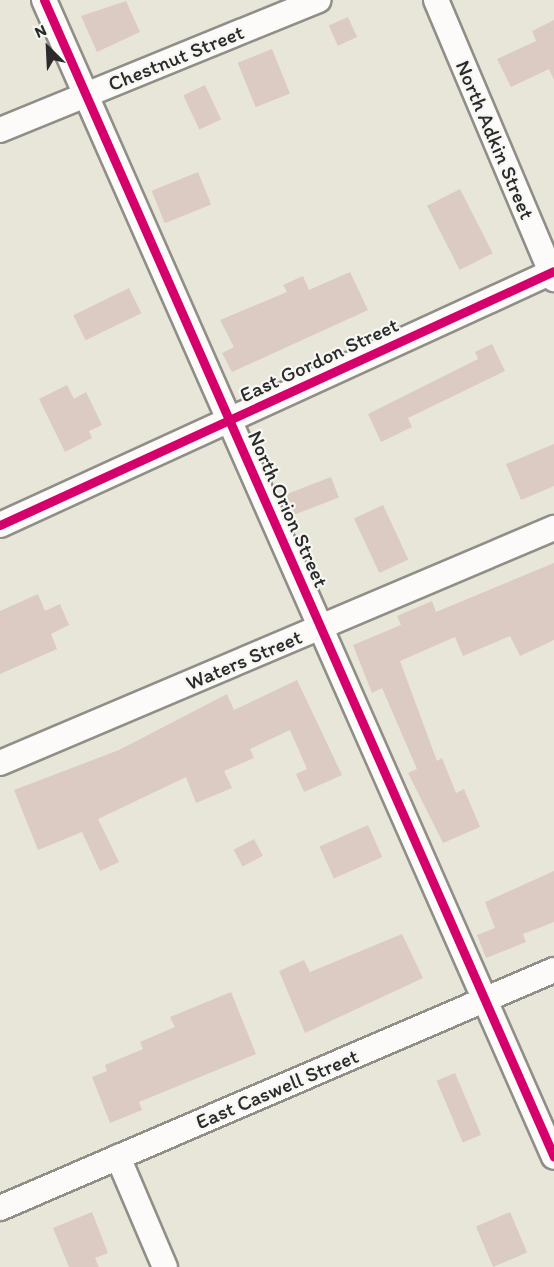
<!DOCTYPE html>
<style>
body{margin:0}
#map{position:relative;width:554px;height:1267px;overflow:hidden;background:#e8e6d9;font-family:Itim,sans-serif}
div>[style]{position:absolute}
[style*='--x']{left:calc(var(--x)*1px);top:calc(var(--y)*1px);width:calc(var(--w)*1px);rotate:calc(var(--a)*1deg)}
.building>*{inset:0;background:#dccbc2;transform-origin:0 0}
.roads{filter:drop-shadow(2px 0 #8f8f88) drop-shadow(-2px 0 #8f8f88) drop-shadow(0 2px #8f8f88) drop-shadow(0 -2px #8f8f88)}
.street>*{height:24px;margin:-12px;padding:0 12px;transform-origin:12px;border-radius:12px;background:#fcfbf9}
.cycleway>*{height:9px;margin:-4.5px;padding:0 4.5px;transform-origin:4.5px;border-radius:4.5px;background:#d6006c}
span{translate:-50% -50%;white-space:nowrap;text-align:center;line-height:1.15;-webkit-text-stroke:4.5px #f6f6f2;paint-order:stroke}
.street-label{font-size:21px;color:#2b2b2b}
.north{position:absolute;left:18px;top:18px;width:60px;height:60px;-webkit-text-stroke:4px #f6f6f2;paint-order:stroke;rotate:336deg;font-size:16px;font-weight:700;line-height:24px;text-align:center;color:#2b2b2b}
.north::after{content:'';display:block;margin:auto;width:21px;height:27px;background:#2b2b2b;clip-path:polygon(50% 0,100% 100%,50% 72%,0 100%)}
</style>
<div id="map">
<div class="building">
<i style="clip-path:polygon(126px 1px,140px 32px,97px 52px,81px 16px)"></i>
<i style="left:348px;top:17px;width:22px;height:21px;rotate:66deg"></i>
<i style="clip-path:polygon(554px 20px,554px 80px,549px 69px,511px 87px,497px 59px,536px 41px,532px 31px)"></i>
<i style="left:272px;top:49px;width:48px;height:37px;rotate:68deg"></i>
<i style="left:205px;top:85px;width:38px;height:24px;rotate:65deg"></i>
<i style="left:198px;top:172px;width:35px;height:50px;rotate:68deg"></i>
<i style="left:460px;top:189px;width:72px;height:37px;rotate:63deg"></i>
<i style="clip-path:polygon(350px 272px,368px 310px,232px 372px,222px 353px,234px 347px,220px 320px,287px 292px,283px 285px,303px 276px,309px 290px)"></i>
<i style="left:129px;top:288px;width:28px;height:62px;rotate:64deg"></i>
<i style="clip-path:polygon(492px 344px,505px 371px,408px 418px,412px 427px,381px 442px,368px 414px,478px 359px,475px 352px)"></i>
<i style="clip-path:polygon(67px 385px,74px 399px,86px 392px,102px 425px,89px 431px,92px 438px,65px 452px,39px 399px)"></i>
<i style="clip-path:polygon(554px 444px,554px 486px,521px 500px,506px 464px)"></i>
<i style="left:331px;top:477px;width:22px;height:48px;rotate:69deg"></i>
<i style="left:383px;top:505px;width:60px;height:32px;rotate:65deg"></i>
<i style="clip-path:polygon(554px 563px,554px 640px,520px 656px,510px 636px,463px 656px,455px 637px,400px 661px,437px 761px,442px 758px,456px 793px,464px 789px,480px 827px,443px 843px,408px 773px,417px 769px,382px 688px,372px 693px,353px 645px,401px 625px,397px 616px,432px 601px,436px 612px)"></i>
<i style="clip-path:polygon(38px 594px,45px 611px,60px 604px,69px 625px,51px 634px,57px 649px,0 674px,0 611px)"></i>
<i style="clip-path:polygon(297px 680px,342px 775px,304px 792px,296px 774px,307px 769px,290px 730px,250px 749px,254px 758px,224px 771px,232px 788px,196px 803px,186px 777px,98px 819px,119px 862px,100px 871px,82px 832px,38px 850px,14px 790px,119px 750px,227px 694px,234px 710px)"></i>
<i style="left:368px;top:825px;width:35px;height:53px;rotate:66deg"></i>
<i style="left:254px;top:839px;width:19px;height:23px;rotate:62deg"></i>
<i style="clip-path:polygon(554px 871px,554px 922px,523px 934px,526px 942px,486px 958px,477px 935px,495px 928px,485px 902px)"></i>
<i style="clip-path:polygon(402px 934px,423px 978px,305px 1033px,279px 971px,304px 960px,310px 972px)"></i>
<i style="clip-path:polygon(231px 992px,256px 1054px,139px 1102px,142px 1110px,110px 1123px,92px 1077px,107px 1071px,105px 1065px,143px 1049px,140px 1042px,175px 1027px,170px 1017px)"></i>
<i style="left:455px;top:1073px;width:67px;height:20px;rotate:67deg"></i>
<i style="clip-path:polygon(92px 1212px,108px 1253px,95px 1258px,99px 1267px,69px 1267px,53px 1228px)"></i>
<i style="left:510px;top:1212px;width:44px;height:37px;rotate:67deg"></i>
</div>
<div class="roads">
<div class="street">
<i style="--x:44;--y:0;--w:1264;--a:66.21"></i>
<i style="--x:436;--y:0;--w:303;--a:67.1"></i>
<i style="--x:0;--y:130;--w:344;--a:-22.2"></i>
<i style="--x:0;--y:525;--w:609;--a:-24.63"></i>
<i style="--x:0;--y:763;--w:602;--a:-22.99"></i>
<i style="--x:118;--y:1157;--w:120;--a:66.9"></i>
<i style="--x:0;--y:1208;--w:603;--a:-23.25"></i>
</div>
</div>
<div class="cycleway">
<i style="--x:44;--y:0;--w:1264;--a:66.21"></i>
<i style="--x:0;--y:525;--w:609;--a:-24.63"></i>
</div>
<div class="street-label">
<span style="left:176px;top:58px;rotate:-22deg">Chestnut Street</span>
<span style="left:495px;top:140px;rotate:67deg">North Adkin Street</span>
<span style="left:319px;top:360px;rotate:-25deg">East Gordon Street</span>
<span style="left:288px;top:509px;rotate:66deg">North Orion Street</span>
<span style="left:244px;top:660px;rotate:-23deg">Waters Street</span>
<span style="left:277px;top:1089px;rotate:-23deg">East Caswell Street</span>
</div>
<div class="north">N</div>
</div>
